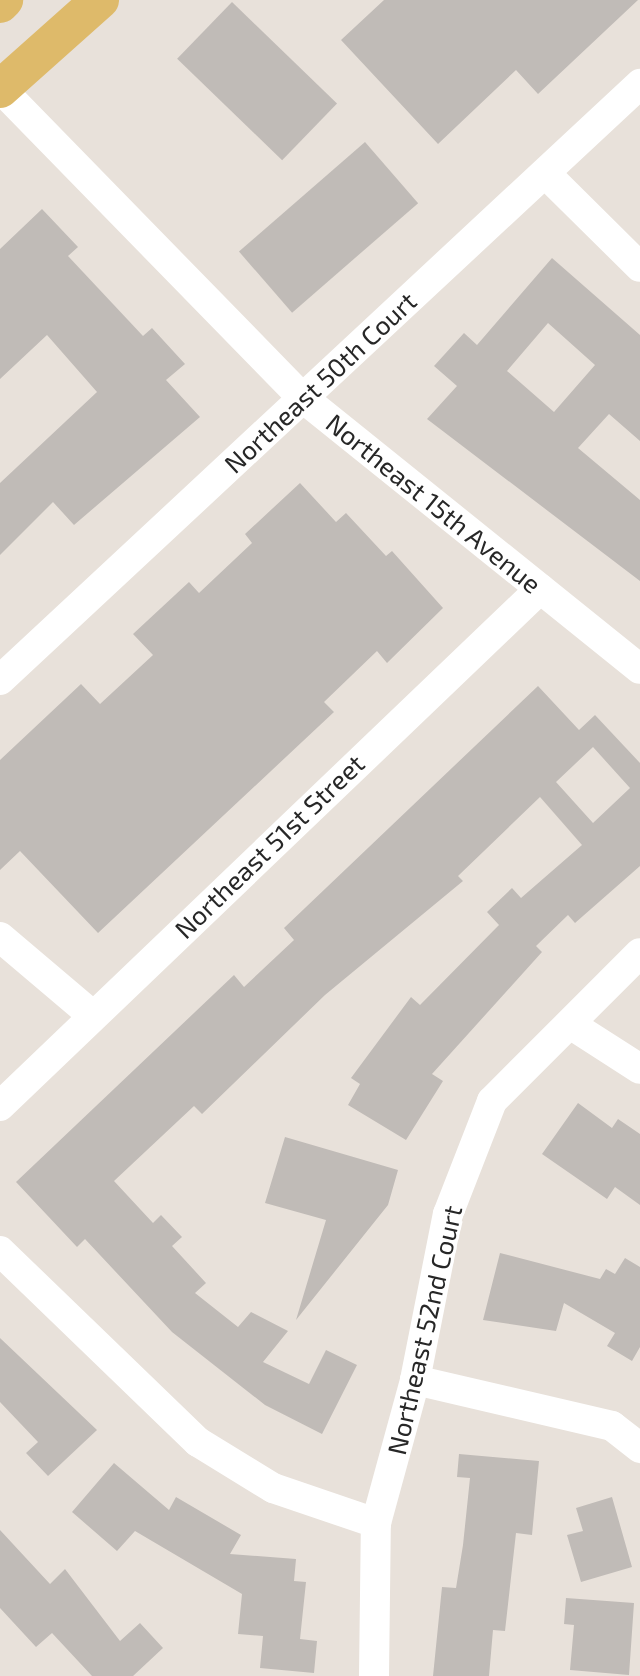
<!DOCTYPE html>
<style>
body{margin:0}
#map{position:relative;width:640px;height:1676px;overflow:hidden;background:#e8e1da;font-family:"Exo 2",sans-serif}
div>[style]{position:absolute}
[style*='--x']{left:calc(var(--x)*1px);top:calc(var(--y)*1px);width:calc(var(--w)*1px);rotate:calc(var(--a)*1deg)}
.building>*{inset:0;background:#c0bbb7;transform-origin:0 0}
.minor>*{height:30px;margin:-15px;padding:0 15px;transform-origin:15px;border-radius:15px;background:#fff}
.major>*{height:38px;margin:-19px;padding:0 19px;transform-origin:19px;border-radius:19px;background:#deba6a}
span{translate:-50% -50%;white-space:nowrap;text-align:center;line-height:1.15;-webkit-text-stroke:6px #fff;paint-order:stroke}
.street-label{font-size:26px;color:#272727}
</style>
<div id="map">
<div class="building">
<i style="clip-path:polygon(384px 0,638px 0,538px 94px,516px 70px,438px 144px,341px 40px)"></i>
<i style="left:232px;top:2px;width:146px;height:79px;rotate:44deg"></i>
<i style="left:365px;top:142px;width:81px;height:167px;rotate:49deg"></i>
<i style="clip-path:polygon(42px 209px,78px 247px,68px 256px,143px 336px,152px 328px,185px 364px,166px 380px,200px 417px,74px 525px,53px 502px,0 555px,0 483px,97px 392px,47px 335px,0 379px,0 249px)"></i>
<i style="clip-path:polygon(evenodd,552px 258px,640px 335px,640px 441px,609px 414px,578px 448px,640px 500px,640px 581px,427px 419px,457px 386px,434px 366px,464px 333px,477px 345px,552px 258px,548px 323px,595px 365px,554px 412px,507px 371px,548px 323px)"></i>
<i style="clip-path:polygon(300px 483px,336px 522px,346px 513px,386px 556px,392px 551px,443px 608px,387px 663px,377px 651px,324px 702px,334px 712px,98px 933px,20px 851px,0 870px,0 760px,81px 684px,100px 704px,153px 655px,133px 634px,189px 582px,199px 593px,252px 543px,245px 534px)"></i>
<i style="clip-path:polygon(evenodd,538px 686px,579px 730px,595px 715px,640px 763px,640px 866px,575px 923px,568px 915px,536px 946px,542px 952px,432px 1074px,443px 1081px,406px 1140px,348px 1105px,360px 1084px,351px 1078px,411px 997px,420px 1005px,499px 925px,487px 912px,512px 888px,521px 898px,582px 845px,540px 797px,458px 876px,463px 881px,325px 995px,202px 1114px,194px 1106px,114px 1181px,153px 1223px,161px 1215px,182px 1237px,172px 1246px,206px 1283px,195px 1293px,238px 1327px,251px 1312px,288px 1331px,263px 1362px,309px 1384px,326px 1350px,357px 1365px,322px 1434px,265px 1405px,172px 1332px,85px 1239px,77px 1247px,16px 1182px,234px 975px,244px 987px,294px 940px,284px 928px,538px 686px,593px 747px,630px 788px,593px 823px,556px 782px,593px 747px)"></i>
<i style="clip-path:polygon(578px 1103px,612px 1128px,618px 1119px,640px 1134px,640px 1205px,615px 1187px,607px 1199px,542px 1154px)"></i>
<i style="clip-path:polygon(285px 1137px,398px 1170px,388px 1205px,296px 1320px,326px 1220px,265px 1203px)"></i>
<i style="clip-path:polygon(500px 1253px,600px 1279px,606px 1269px,615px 1274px,625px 1258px,640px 1267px,640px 1347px,632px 1361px,607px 1346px,615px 1333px,564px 1303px,556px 1331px,483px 1320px)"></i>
<i style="clip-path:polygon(0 1338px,97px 1430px,48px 1476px,26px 1453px,38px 1442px,0 1402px)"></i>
<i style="clip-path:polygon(459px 1454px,539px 1461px,532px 1535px,516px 1533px,505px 1631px,493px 1630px,489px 1676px,433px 1676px,442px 1587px,456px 1588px,463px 1545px,470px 1478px,457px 1477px)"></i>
<i style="clip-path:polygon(114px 1463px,169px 1510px,176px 1497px,241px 1535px,230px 1554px,296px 1559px,294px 1581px,306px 1582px,300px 1639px,317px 1641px,314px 1673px,260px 1668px,263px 1636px,238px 1634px,242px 1594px,135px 1531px,117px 1551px,72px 1512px)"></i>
<i style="clip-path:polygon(612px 1497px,632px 1567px,581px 1582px,567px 1535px,583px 1531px,576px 1508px)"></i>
<i style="clip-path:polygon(0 1530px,50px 1584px,65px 1569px,120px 1641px,140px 1623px,163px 1648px,133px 1676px,92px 1676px,52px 1633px,36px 1647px,0 1608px)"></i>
<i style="clip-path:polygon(566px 1598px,634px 1603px,629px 1675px,570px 1670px,574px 1625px,564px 1624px)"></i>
</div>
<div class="minor">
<i style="--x:0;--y:88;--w:433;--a:45.7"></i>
<i style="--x:303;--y:398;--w:432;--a:38.8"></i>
<i style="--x:546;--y:174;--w:132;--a:44.7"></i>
<i style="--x:0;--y:680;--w:875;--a:-42.96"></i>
<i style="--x:0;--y:937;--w:121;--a:40.3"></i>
<i style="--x:570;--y:1024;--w:83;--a:32.7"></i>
<i style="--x:0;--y:1106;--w:748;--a:-43.75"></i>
<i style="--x:0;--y:1251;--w:275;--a:44"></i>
<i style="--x:198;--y:1442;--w:88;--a:31.5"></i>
<i style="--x:273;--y:1488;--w:109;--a:18.8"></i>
<i style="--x:415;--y:1380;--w:202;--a:13.1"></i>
<i style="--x:612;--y:1426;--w:36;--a:38"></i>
<i style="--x:374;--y:1676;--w:153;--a:-89.3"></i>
<i style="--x:376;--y:1523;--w:148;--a:-74.7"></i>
<i style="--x:415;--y:1380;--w:169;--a:-78.8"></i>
<i style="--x:448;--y:1214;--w:121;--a:-68.7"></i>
<i style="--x:492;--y:1101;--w:209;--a:-45"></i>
</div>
<div class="major">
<i style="--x:0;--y:4;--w:6;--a:-45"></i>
<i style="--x:0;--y:89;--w:134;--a:-41.7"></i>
</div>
<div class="street-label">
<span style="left:320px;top:382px;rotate:-43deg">Northeast 50th Court</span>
<span style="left:434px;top:503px;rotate:39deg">Northeast 15th Avenue</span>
<span style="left:269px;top:846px;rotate:-44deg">Northeast 51st Street</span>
<span style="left:424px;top:1330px;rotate:-77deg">Northeast 52nd Court</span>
</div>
</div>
